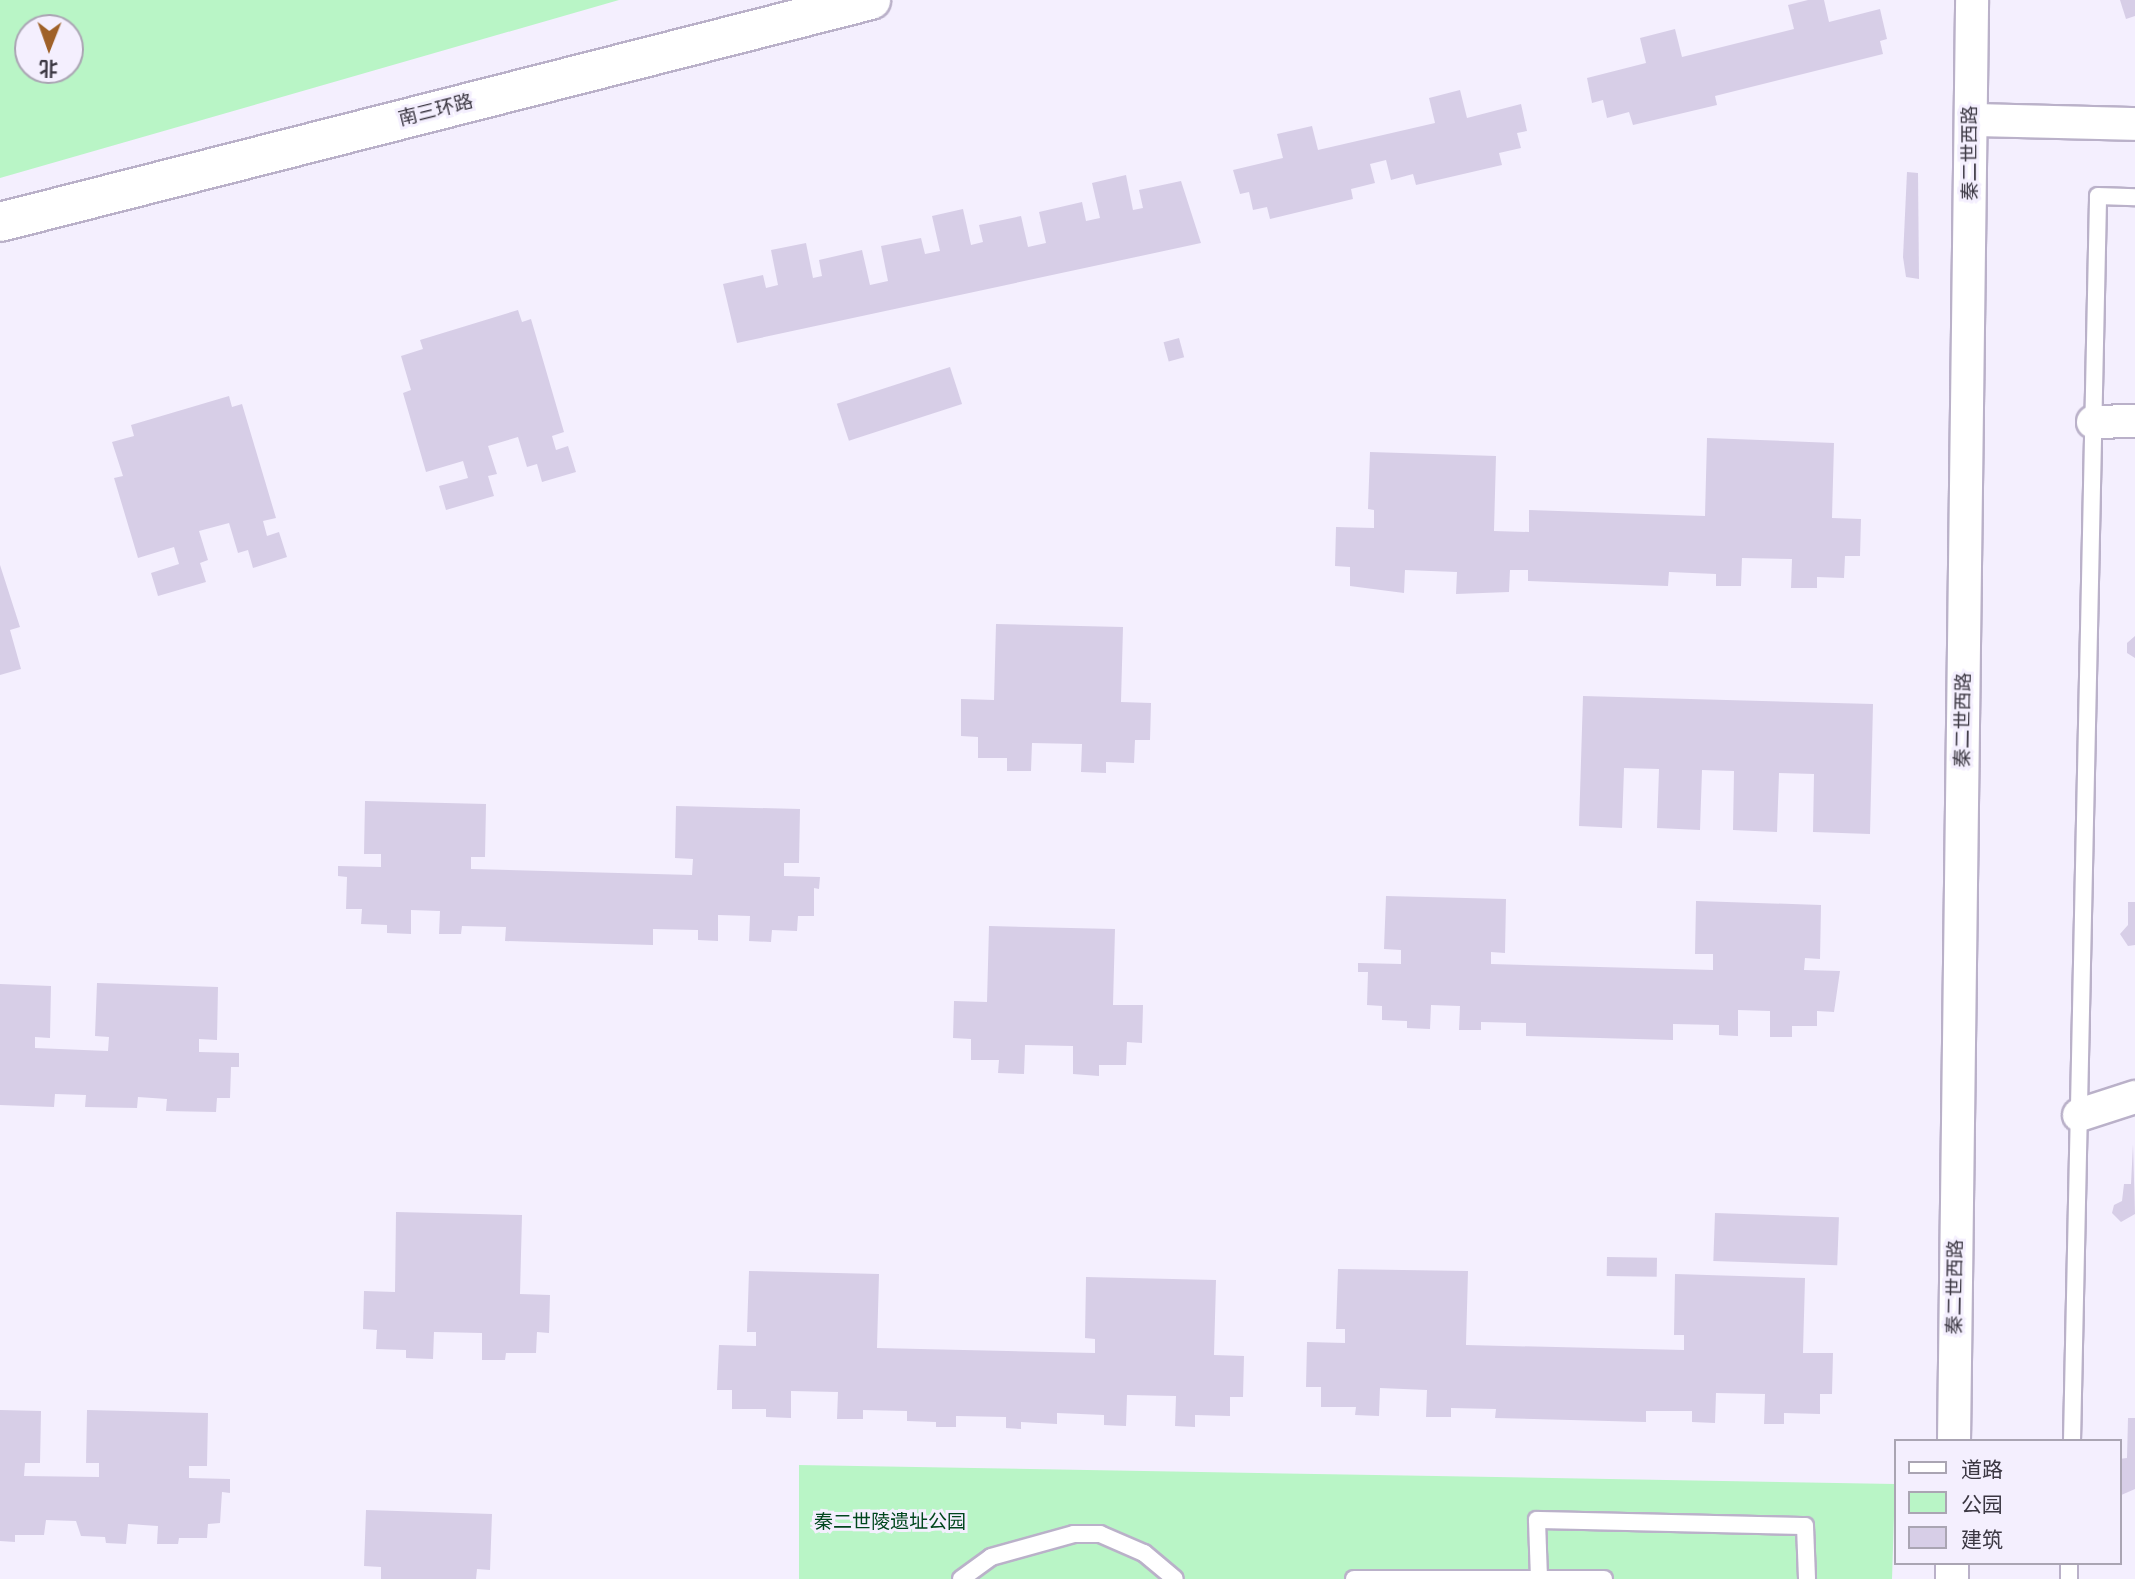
<!DOCTYPE html>
<meta charset="utf-8">
<style>
body{margin:0}
#map{position:relative;width:2135px;height:1579px;overflow:hidden;background:#f4effe;font-family:"Varela Round","Noto Sans SC",sans-serif}
div>[style]{position:absolute}
[style*='--x']{left:calc(var(--x)*1px);top:calc(var(--y)*1px);width:calc(var(--w)*1px);rotate:calc(var(--a)*1deg)}
.green>*{inset:0;background:#b9f5c6}
.building>*{inset:0;background:#d7cee7;transform-origin:0 0}
.roads{filter:drop-shadow(2px 0 #bab1c9) drop-shadow(-2px 0 #bab1c9) drop-shadow(0 2px #bab1c9) drop-shadow(0 -2px #bab1c9)}
.lane>*{height:16px;margin:-8px;padding:0 8px;transform-origin:8px;border-radius:8px;background:#fff}
.street>*{height:32px;margin:-16px;padding:0 16px;transform-origin:16px;border-radius:16px;background:#fff}
.highway>*{height:38px;margin:-19px;padding:0 19px;transform-origin:19px;border-radius:19px;background:#fff}
span{translate:-50% -50%;white-space:nowrap;text-align:center;line-height:1.15;-webkit-text-stroke:6px #f4effe;paint-order:stroke}
.street-label{font-size:19px;color:#3b3742}
.park-label{font-size:19px;color:#00461d}
.legend{position:absolute;left:1894px;top:1439px;width:228px;height:126px;box-sizing:border-box;background:#f4effe;border:2px solid #aaa5b3;margin:0;padding:9px 12px;list-style:none;font-size:21px;color:#3b3742}
.legend li{display:flex;align-items:center;gap:14px;height:35px}
.legend b{width:35px;border:2px solid #aaa5b3}
.north{position:absolute;left:14px;top:14px;width:70px;height:70px;box-sizing:border-box;background:#f4effe;border:2px solid #aaa5b3;border-radius:50%;rotate:181deg;font-size:19px;font-weight:700;line-height:28px;text-align:center;color:#3b3742}
.north::after{content:'';display:block;margin:auto;width:24px;height:32px;background:#9f6128;clip-path:polygon(50% 0,100% 100%,50% 72%,0 100%)}
</style>
<div id="map">
<div class="green">
<i style="clip-path:polygon(evenodd,0 0,619px 0,0 178px,0 0,28px 28px,70px 28px,70px 70px,28px 70px,28px 28px)"></i>
<i style="clip-path:polygon(799px 1465px,1895px 1484px,1892px 1579px,799px 1579px)"></i>
</div>
<div class="building">
<i style="clip-path:polygon(1808px 0,1824px 0,1829px 22px,1880px 9px,1887px 39px,1880px 41px,1883px 54px,1715px 96px,1717px 105px,1633px 125px,1629px 112px,1607px 118px,1603px 100px,1592px 103px,1587px 78px,1646px 63px,1640px 38px,1675px 29px,1682px 57px,1794px 29px,1788px 5px)"></i>
<i style="clip-path:polygon(2120px 0,2135px 0,2135px 16px,2126px 19px)"></i>
<i style="clip-path:polygon(1460px 90px,1467px 118px,1521px 104px,1527px 131px,1517px 133px,1521px 148px,1499px 153px,1502px 165px,1416px 185px,1413px 174px,1391px 180px,1386px 160px,1370px 164px,1375px 183px,1351px 189px,1353px 199px,1270px 219px,1267px 207px,1253px 210px,1249px 192px,1240px 194px,1233px 170px,1283px 158px,1277px 134px,1312px 126px,1318px 150px,1435px 123px,1429px 98px)"></i>
<i style="clip-path:polygon(1907px 172px,1918px 173px,1919px 279px,1906px 277px,1903px 257px)"></i>
<i style="clip-path:polygon(1126px 175px,1133px 210px,1143px 208px,1139px 190px,1181px 181px,1201px 243px,737px 343px,723px 284px,763px 275px,766px 288px,778px 285px,771px 250px,806px 243px,813px 278px,822px 276px,819px 260px,862px 250px,870px 285px,888px 281px,881px 246px,921px 238px,925px 254px,940px 251px,932px 216px,963px 209px,971px 245px,983px 242px,979px 225px,1021px 216px,1028px 247px,1046px 243px,1039px 212px,1082px 202px,1086px 221px,1100px 218px,1092px 183px)"></i>
<i style="clip-path:polygon(518px 310px,522px 322px,531px 319px,564px 432px,552px 436px,556px 450px,568px 446px,576px 472px,542px 482px,537px 464px,527px 467px,518px 437px,488px 446px,497px 474px,488px 476px,494px 496px,446px 510px,439px 486px,468px 478px,463px 461px,426px 472px,403px 393px,411px 390px,401px 356px,423px 349px,420px 340px)"></i>
<i style="left:1179px;top:338px;width:20px;height:16px;rotate:75deg"></i>
<i style="left:950px;top:367px;width:39px;height:119px;rotate:72deg"></i>
<i style="clip-path:polygon(229px 396px,232px 407px,242px 404px,276px 518px,263px 521px,267px 536px,279px 532px,287px 557px,253px 568px,248px 550px,238px 553px,229px 523px,199px 531px,208px 560px,200px 563px,206px 582px,158px 596px,151px 573px,179px 564px,174px 547px,138px 558px,114px 478px,123px 476px,112px 442px,134px 436px,131px 425px)"></i>
<i style="clip-path:polygon(1707px 438px,1834px 443px,1832px 518px,1861px 519px,1860px 556px,1845px 556px,1844px 578px,1817px 577px,1817px 588px,1791px 588px,1792px 559px,1742px 558px,1741px 586px,1716px 586px,1716px 574px,1669px 572px,1668px 586px,1528px 581px,1528px 570px,1510px 570px,1509px 592px,1456px 594px,1457px 572px,1405px 570px,1404px 593px,1350px 586px,1350px 567px,1335px 566px,1336px 527px,1374px 528px,1374px 510px,1368px 509px,1370px 452px,1496px 456px,1494px 531px,1529px 532px,1529px 510px,1705px 516px)"></i>
<i style="clip-path:polygon(0 565px,20px 627px,10px 630px,21px 669px,0 675px)"></i>
<i style="clip-path:polygon(996px 624px,1123px 627px,1121px 702px,1151px 703px,1150px 740px,1135px 740px,1134px 763px,1106px 762px,1106px 773px,1081px 772px,1082px 744px,1032px 743px,1031px 771px,1007px 771px,1007px 758px,978px 758px,978px 737px,961px 736px,961px 699px,994px 700px)"></i>
<i style="clip-path:polygon(2135px 636px,2135px 658px,2127px 653px,2127px 643px)"></i>
<i style="clip-path:polygon(1583px 696px,1873px 704px,1870px 834px,1813px 832px,1814px 774px,1779px 773px,1777px 832px,1733px 830px,1734px 771px,1702px 770px,1700px 830px,1657px 828px,1659px 769px,1624px 768px,1622px 828px,1579px 826px)"></i>
<i style="clip-path:polygon(365px 801px,486px 804px,485px 857px,471px 857px,471px 869px,692px 875px,693px 859px,675px 858px,676px 806px,800px 809px,799px 863px,784px 863px,784px 876px,820px 877px,819px 889px,814px 888px,814px 916px,798px 916px,797px 931px,772px 930px,771px 942px,749px 941px,750px 916px,718px 915px,718px 941px,698px 940px,698px 930px,653px 929px,653px 945px,505px 941px,506px 927px,462px 926px,461px 934px,439px 934px,440px 911px,411px 910px,411px 934px,387px 933px,387px 925px,361px 924px,362px 909px,346px 909px,347px 877px,338px 876px,338px 866px,381px 867px,381px 854px,364px 854px)"></i>
<i style="clip-path:polygon(1386px 896px,1506px 899px,1505px 953px,1491px 952px,1491px 964px,1713px 970px,1713px 954px,1695px 954px,1696px 901px,1821px 905px,1820px 959px,1805px 958px,1804px 970px,1840px 971px,1834px 1012px,1817px 1011px,1817px 1026px,1792px 1026px,1792px 1037px,1770px 1037px,1770px 1011px,1738px 1010px,1738px 1036px,1719px 1035px,1719px 1025px,1673px 1024px,1673px 1040px,1526px 1036px,1526px 1023px,1481px 1022px,1481px 1030px,1459px 1030px,1460px 1006px,1431px 1005px,1430px 1029px,1407px 1028px,1407px 1021px,1382px 1020px,1382px 1006px,1367px 1005px,1368px 972px,1358px 972px,1358px 963px,1401px 964px,1401px 950px,1384px 949px)"></i>
<i style="clip-path:polygon(2128px 902px,2135px 902px,2135px 945px,2128px 946px,2120px 934px,2128px 925px)"></i>
<i style="clip-path:polygon(989px 926px,1115px 929px,1113px 1005px,1143px 1005px,1142px 1043px,1127px 1042px,1126px 1065px,1099px 1065px,1099px 1076px,1073px 1074px,1073px 1046px,1025px 1045px,1024px 1074px,998px 1073px,999px 1060px,971px 1060px,971px 1039px,953px 1038px,954px 1001px,987px 1002px)"></i>
<i style="clip-path:polygon(97px 983px,218px 987px,217px 1040px,199px 1039px,199px 1052px,239px 1053px,239px 1067px,231px 1067px,230px 1098px,217px 1098px,216px 1112px,166px 1111px,167px 1099px,138px 1097px,137px 1108px,85px 1107px,86px 1095px,55px 1094px,54px 1107px,0 1105px,0 984px,51px 986px,50px 1038px,35px 1037px,35px 1048px,108px 1051px,109px 1037px,95px 1036px)"></i>
<i style="clip-path:polygon(2133px 1144px,2135px 1214px,2121px 1222px,2112px 1213px,2114px 1205px,2122px 1201px,2124px 1184px,2131px 1184px)"></i>
<i style="clip-path:polygon(396px 1212px,522px 1215px,520px 1294px,550px 1295px,549px 1333px,537px 1332px,536px 1353px,506px 1353px,505px 1360px,482px 1360px,482px 1333px,434px 1332px,433px 1359px,406px 1358px,406px 1350px,376px 1349px,377px 1330px,363px 1329px,364px 1291px,395px 1292px)"></i>
<i style="left:1715px;top:1213px;width:124px;height:48px;rotate:2deg"></i>
<i style="left:1607px;top:1257px;width:50px;height:19px;rotate:1deg"></i>
<i style="clip-path:polygon(1338px 1269px,1468px 1271px,1466px 1345px,1684px 1350px,1684px 1335px,1674px 1335px,1675px 1274px,1805px 1278px,1803px 1353px,1833px 1353px,1832px 1394px,1820px 1394px,1820px 1414px,1784px 1413px,1784px 1424px,1764px 1424px,1765px 1394px,1716px 1393px,1715px 1423px,1692px 1422px,1692px 1411px,1646px 1411px,1646px 1422px,1495px 1418px,1496px 1409px,1451px 1408px,1451px 1417px,1426px 1417px,1427px 1390px,1380px 1388px,1379px 1416px,1355px 1415px,1356px 1407px,1321px 1407px,1321px 1387px,1306px 1387px,1307px 1342px,1345px 1343px,1345px 1329px,1336px 1329px)"></i>
<i style="clip-path:polygon(749px 1271px,879px 1274px,877px 1348px,1095px 1353px,1095px 1339px,1085px 1338px,1086px 1277px,1216px 1280px,1214px 1355px,1244px 1356px,1243px 1397px,1230px 1397px,1230px 1416px,1195px 1415px,1195px 1427px,1175px 1426px,1176px 1396px,1127px 1395px,1126px 1426px,1104px 1425px,1104px 1415px,1057px 1413px,1057px 1424px,1021px 1422px,1021px 1429px,1006px 1428px,1006px 1417px,956px 1416px,956px 1427px,936px 1427px,936px 1422px,907px 1421px,907px 1411px,863px 1410px,863px 1419px,837px 1419px,838px 1392px,791px 1391px,791px 1418px,766px 1417px,766px 1409px,732px 1409px,732px 1390px,717px 1390px,719px 1345px,756px 1346px,756px 1332px,747px 1332px)"></i>
<i style="clip-path:polygon(0 1410px,41px 1411px,40px 1463px,25px 1463px,24px 1476px,99px 1477px,99px 1463px,86px 1463px,87px 1410px,208px 1413px,207px 1466px,189px 1466px,189px 1478px,230px 1479px,230px 1493px,222px 1492px,220px 1523px,208px 1524px,207px 1538px,179px 1538px,178px 1544px,157px 1544px,158px 1526px,128px 1524px,126px 1544px,106px 1543px,105px 1537px,81px 1536px,76px 1521px,46px 1520px,44px 1535px,15px 1535px,15px 1542px,0 1541px)"></i>
<i style="clip-path:polygon(2128px 1418px,2135px 1418px,2135px 1489px,2119px 1496px,2119px 1459px,2127px 1458px)"></i>
<i style="clip-path:polygon(366px 1510px,492px 1514px,490px 1570px,477px 1569px,476px 1579px,381px 1579px,381px 1567px,364px 1566px)"></i>
</div>
<div class="roads">
<div class="lane">
<i style="--x:2072;--y:1441;--w:1245;--a:-88.8"></i>
<i style="--x:2098;--y:196;--w:37;--a:2"></i>
<i style="--x:1539;--y:1578;--w:58;--a:-92"></i>
<i style="--x:1537;--y:1520;--w:268;--a:1.3"></i>
<i style="--x:1805;--y:1526;--w:53;--a:87.8"></i>
<i style="--x:961;--y:1579;--w:37;--a:-36"></i>
<i style="--x:991;--y:1557;--w:86;--a:-15.5"></i>
<i style="--x:1074;--y:1534;--w:26;--a:0"></i>
<i style="--x:1100;--y:1534;--w:48;--a:23.4"></i>
<i style="--x:1144;--y:1553;--w:40;--a:40"></i>
<i style="--x:1354;--y:1579;--w:250;--a:0"></i>
<i style="--x:2069;--y:1579;--w:16;--a:-90"></i>
</div>
<div class="street">
<i style="--x:1972;--y:120;--w:163;--a:1.4"></i>
<i style="--x:2093;--y:422;--w:42;--a:-1.4"></i>
<i style="--x:2079;--y:1115;--w:59;--a:-17.8"></i>
<i style="--x:1954;--y:1441;--w:1441;--a:-89.28"></i>
<i style="--x:1952;--y:1579;--w:16;--a:-90"></i>
</div>
<div class="highway">
<i style="--x:0;--y:222;--w:899;--a:-14.3"></i>
</div>
</div>
<div class="street-label">
<span style="left:436px;top:111px;rotate:-14deg">南三环路</span>
<span style="left:1971px;top:153px;rotate:-90deg">秦二世西路</span>
<span style="left:1964px;top:720px;rotate:-89deg">秦二世西路</span>
<span style="left:1956px;top:1287px;rotate:-89deg">秦二世西路</span>
</div>
<div class="park-label">
<span style="left:890px;top:1523px">秦二世陵遗址公园</span>
</div>
<ul class="legend">
<li><b style="height:9px;background:#fff"></b>道路</li>
<li><b style="height:19px;background:#b9f5c6"></b>公园</li>
<li><b style="height:19px;background:#d7cee7"></b>建筑</li>
</ul>
<div class="north">北</div>
</div>
